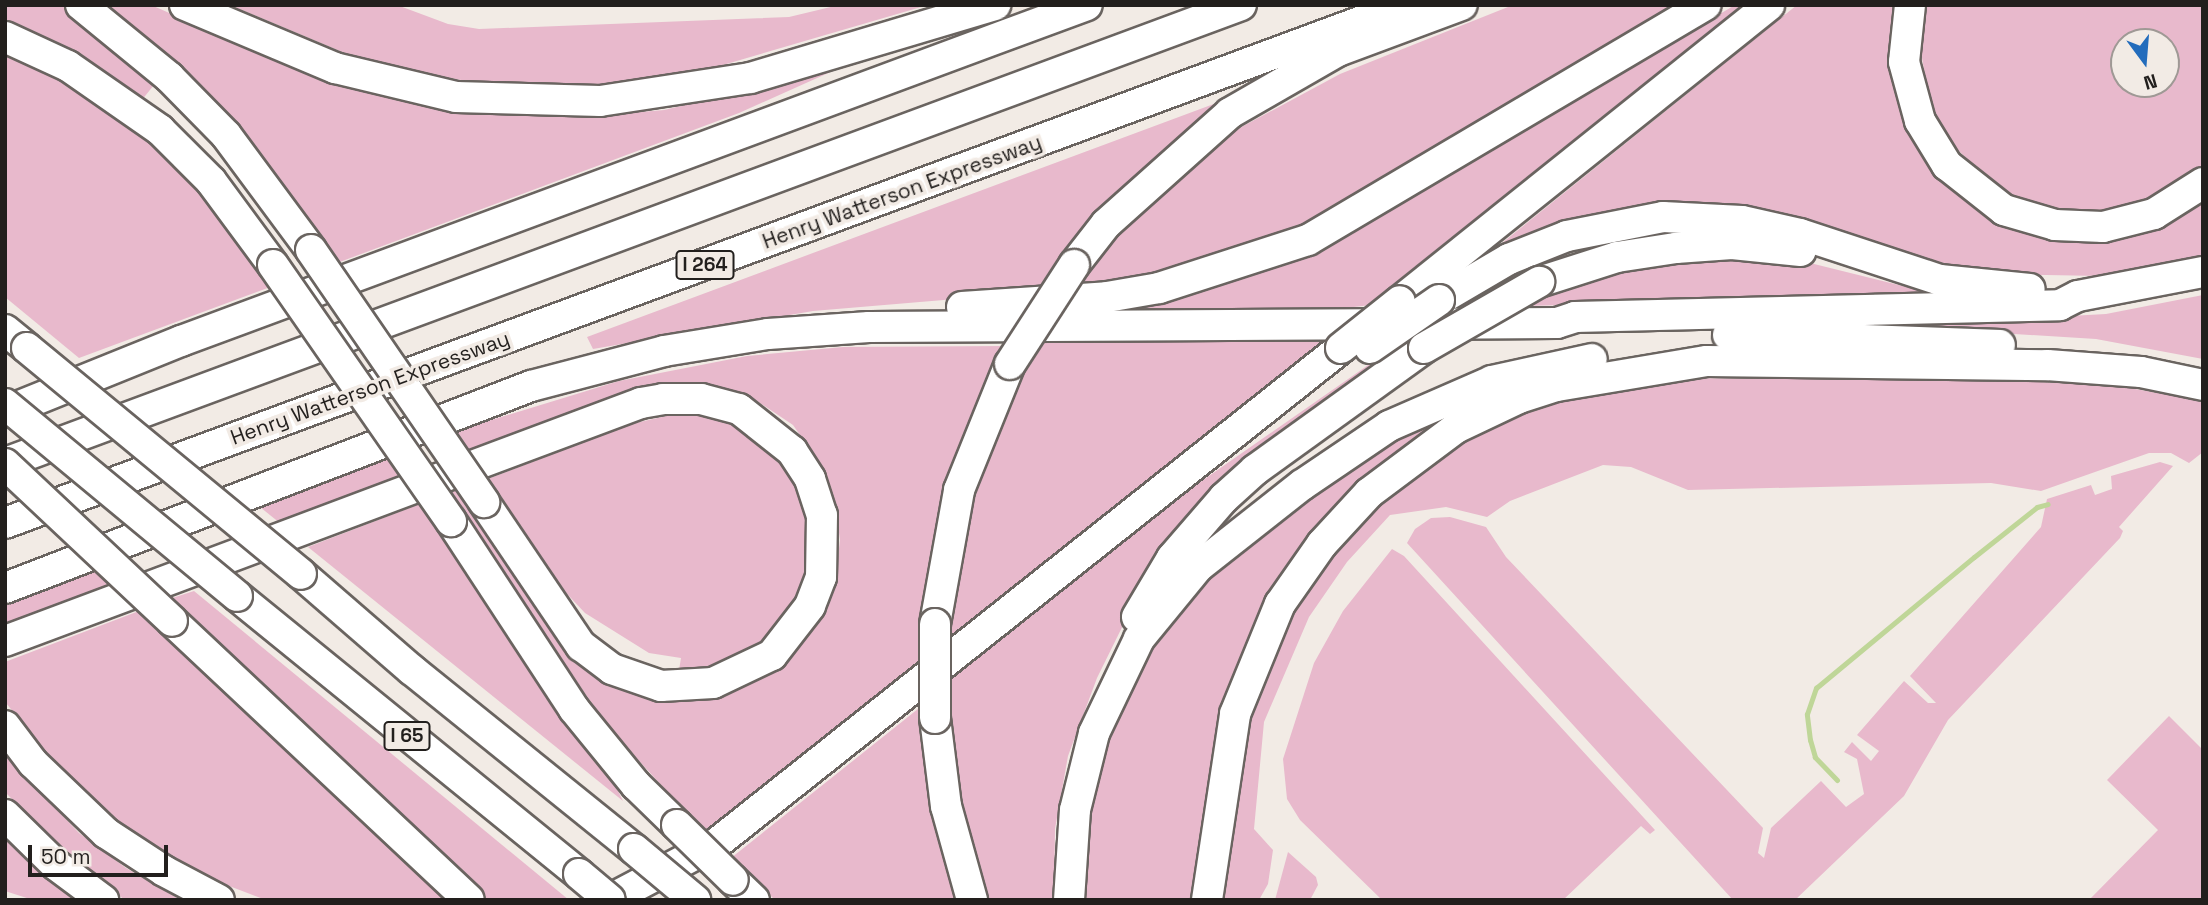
<!DOCTYPE html>
<style>
body{margin:0}
#map{position:relative;width:2208px;height:905px;overflow:hidden;background:#f2ebe5;font-family:"Space Grotesk",sans-serif}
div>[style]{position:absolute}
[style*='--x']{left:calc(var(--x)*1px);top:calc(var(--y)*1px);width:calc(var(--w)*1px);rotate:calc(var(--a)*1deg)}
.green>*{inset:0;background:#e8b9cc}
.stream>*{height:5px;margin:-2.5px;padding:0 2.5px;transform-origin:2.5px;border-radius:2.5px;background:#bfd698}
.roads{filter:drop-shadow(2px 0 #6a6460) drop-shadow(-2px 0 #6a6460) drop-shadow(0 2px #6a6460) drop-shadow(0 -2px #6a6460)}
.highway>*{height:30px;margin:-15px;padding:0 15px;transform-origin:15px;border-radius:15px;background:#fff}
.bridges{filter:drop-shadow(2px 0 #6a6460) drop-shadow(-2px 0 #6a6460) drop-shadow(0 2px #6a6460) drop-shadow(0 -2px #6a6460)}
.highway-bridge>*{height:30px;margin:-15px;padding:0 15px;transform-origin:15px;border-radius:15px;background:#fff}
span{translate:-50% -50%;white-space:nowrap;text-align:center;line-height:1.15;-webkit-text-stroke:7px #f2ebe5;paint-order:stroke}
.shield-label span{padding:2px 5px;background:#f2ebe5;border:2px solid;border-radius:5px;-webkit-text-stroke-width:0}
.shield-label{font-size:19px;color:#221f1d;font-weight:700}
.street-label{font-size:21px;color:#221f1d}
.frame{position:absolute;inset:0;border:7px solid #221f1d;pointer-events:none}
.north{position:absolute;left:2110px;top:28px;width:70px;height:70px;box-sizing:border-box;background:#f2ebe5;border:2px solid #9f9995;border-radius:50%;rotate:164deg;font-size:19px;font-weight:700;line-height:28px;text-align:center;color:#221f1d}
.north::after{content:'';display:block;margin:auto;width:24px;height:32px;background:#236cbc;clip-path:polygon(50% 0,100% 100%,50% 72%,0 100%)}
.scale{position:absolute;left:28px;top:845px;width:140px;height:32px;box-sizing:border-box;border:4px solid #221f1d;border-top:0;padding-left:9px;font-size:21px;line-height:24px;white-space:nowrap;color:#221f1d;-webkit-text-stroke:5px #f2ebe5;paint-order:stroke}
</style>
<div id="map">
<div class="green">
<i style="clip-path:polygon(5px 5px,63px 5px,158px 80px,141px 101px,5px 23px)"></i>
<i style="clip-path:polygon(101px 5px,151px 5px,252px 49px,463px 110px,501px 115px,583px 117px,664px 110px,835px 70px,739px 113px,337px 263px)"></i>
<i style="clip-path:polygon(230px 5px,397px 5px,448px 24px,479px 29px,789px 17px,839px 5px,928px 5px,689px 75px,608px 86px,478px 83px,411px 71px,347px 54px)"></i>
<i style="clip-path:polygon(1513px 5px,1690px 5px,1331px 219px,1206px 267px,1073px 289px,1119px 229px,1234px 131px,1340px 74px)"></i>
<i style="clip-path:polygon(1735px 5px,1750px 5px,1371px 305px,1328px 310px,1103px 312px,1234px 281px,1339px 240px)"></i>
<i style="clip-path:polygon(1797px 5px,1901px 5px,1941px 171px,2116px 238px,2157px 228px,2203px 202px,2203px 258px,2101px 276px,1998px 274px,1936px 264px,1742px 211px,1476px 264px)"></i>
<i style="clip-path:polygon(evenodd,1927px 5px,2203px 5px,2203px 169px,2159px 199px,2105px 214px,2069px 214px,2013px 197px,1995px 187px,1950px 142px,1929px 99px,1921px 52px,1927px 5px,2124px 42px,2166px 42px,2166px 84px,2124px 84px,2124px 42px)"></i>
<i style="clip-path:polygon(5px 47px,95px 94px,195px 179px,273px 286px,79px 358px,5px 297px)"></i>
<i style="clip-path:polygon(1246px 92px,1040px 292px,813px 311px,593px 349px,587px 337px)"></i>
<i style="clip-path:polygon(1693px 257px,1802px 261px,1943px 296px,1522px 306px,1593px 277px)"></i>
<i style="clip-path:polygon(2203px 295px,2203px 359px,2096px 339px,1887px 326px,2106px 314px)"></i>
<i style="clip-path:polygon(1327px 339px,1254px 399px,949px 638px,975px 484px,1038px 342px)"></i>
<i style="clip-path:polygon(1007px 346px,971px 418px,943px 501px,924px 607px,923px 660px,706px 834px,608px 727px,447px 493px,458px 490px,571px 645px,711px 696px,730px 692px,764px 677px,796px 652px,820px 619px,835px 582px,840px 540px,834px 497px,818px 461px,793px 425px,748px 395px,696px 383px,669px 384px,468px 456px,452px 432px,619px 381px,747px 356px,843px 347px)"></i>
<i style="clip-path:polygon(1394px 347px,1405px 350px,1272px 445px,1134px 603px,1097px 678px,1068px 756px,1055px 829px,1054px 900px,987px 900px,955px 783px,948px 681px,1196px 485px)"></i>
<i style="clip-path:polygon(1679px 378px,2025px 381px,2124px 387px,2203px 401px,2203px 452px,2189px 463px,2171px 453px,2149px 453px,2041px 491px,1991px 483px,1688px 490px,1631px 467px,1603px 465px,1510px 501px,1487px 517px,1446px 507px,1390px 515px,1347px 562px,1309px 617px,1264px 722px,1254px 829px,1273px 850px,1268px 884px,1259px 900px,1221px 900px,1248px 718px,1268px 659px,1322px 566px,1384px 497px,1457px 442px,1558px 397px)"></i>
<i style="clip-path:polygon(1459px 406px,1283px 583px,1199px 900px,1082px 900px,1089px 785px,1133px 670px,1211px 571px,1375px 448px)"></i>
<i style="clip-path:polygon(684px 412px,735px 424px,781px 458px,808px 507px,810px 562px,799px 597px,761px 645px,704px 669px,679px 670px,681px 658px,649px 653px,585px 613px,553px 579px,485px 480px,631px 424px)"></i>
<i style="clip-path:polygon(389px 455px,407px 482px,286px 528px,260px 507px)"></i>
<i style="clip-path:polygon(2160px 462px,2173px 466px,2119px 527px,2123px 531px,2120px 538px,1948px 720px,1904px 796px,1795px 900px,1733px 900px,1407px 543px,1415px 529px,1431px 518px,1450px 517px,1486px 527px,1506px 557px,1763px 828px,1758px 853px,1764px 858px,1771px 828px,1821px 781px,1846px 807px,1864px 794px,1857px 759px,1844px 752px,1852px 742px,1871px 761px,1879px 751px,1857px 735px,1904px 681px,1928px 703px,1936px 703px,1910px 676px,2041px 527px,2047px 499px,2091px 485px,2095px 495px,2112px 489px,2111px 476px)"></i>
<i style="clip-path:polygon(422px 503px,607px 769px,623px 801px,308px 547px)"></i>
<i style="clip-path:polygon(1392px 549px,1404px 556px,1655px 830px,1650px 834px,1641px 826px,1563px 900px,1382px 900px,1300px 820px,1287px 799px,1283px 759px,1314px 663px,1343px 611px)"></i>
<i style="clip-path:polygon(96px 570px,119px 592px,5px 635px,5px 605px)"></i>
<i style="clip-path:polygon(194px 591px,569px 900px,483px 900px,166px 600px)"></i>
<i style="clip-path:polygon(139px 611px,445px 900px,266px 900px,216px 881px,143px 843px,78px 792px,6px 703px,5px 662px)"></i>
<i style="clip-path:polygon(923px 705px,961px 900px,775px 900px,731px 858px)"></i>
<i style="clip-path:polygon(2169px 716px,2203px 750px,2203px 900px,2089px 900px,2158px 830px,2107px 780px)"></i>
<i style="clip-path:polygon(5px 754px,79px 833px,126px 868px,181px 900px,125px 900px,73px 861px,5px 792px)"></i>
<i style="clip-path:polygon(5px 829px,84px 900px,33px 900px,5px 891px)"></i>
<i style="clip-path:polygon(1288px 852px,1316px 877px,1318px 885px,1310px 900px,1275px 900px)"></i>
</div>
<div class="stream">
<i style="--x:1837;--y:780;--w:32;--a:-134"></i>
<i style="--x:1815;--y:757;--w:18;--a:-106"></i>
<i style="--x:1810;--y:740;--w:26;--a:-97"></i>
<i style="--x:1807;--y:714;--w:28;--a:-71"></i>
<i style="--x:1816;--y:688;--w:205;--a:-39.7"></i>
<i style="--x:1974;--y:557;--w:80;--a:-38.4"></i>
<i style="--x:2037;--y:507;--w:11;--a:-15"></i>
</div>
<div class="roads">
<div class="highway">
<i style="--x:81;--y:5;--w:114;--a:39.3"></i>
<i style="--x:169;--y:77;--w:81;--a:45.5"></i>
<i style="--x:226;--y:135;--w:143;--a:53.5"></i>
<i style="--x:185;--y:5;--w:163;--a:22.8"></i>
<i style="--x:335;--y:68;--w:124;--a:13.5"></i>
<i style="--x:456;--y:97;--w:144;--a:1.6"></i>
<i style="--x:600;--y:101;--w:152;--a:-8.7"></i>
<i style="--x:750;--y:78;--w:256;--a:-16.6"></i>
<i style="--x:1910;--y:5;--w:57;--a:96"></i>
<i style="--x:1904;--y:62;--w:61;--a:74.8"></i>
<i style="--x:1920;--y:121;--w:52;--a:58.5"></i>
<i style="--x:1947;--y:165;--w:73;--a:38.3"></i>
<i style="--x:2004;--y:210;--w:53;--a:16.4"></i>
<i style="--x:2055;--y:225;--w:48;--a:2.4"></i>
<i style="--x:2103;--y:227;--w:53;--a:-14.3"></i>
<i style="--x:2154;--y:214;--w:58;--a:-32.3"></i>
<i style="--x:5;--y:37;--w:69;--a:24.7"></i>
<i style="--x:68;--y:66;--w:112;--a:34.8"></i>
<i style="--x:160;--y:130;--w:72;--a:45"></i>
<i style="--x:211;--y:181;--w:104;--a:53.6"></i>
<i style="--x:1074;--y:265;--w:52;--a:-52"></i>
<i style="--x:1106;--y:224;--w:166;--a:-41.8"></i>
<i style="--x:1230;--y:113;--w:125;--a:-29.9"></i>
<i style="--x:1338;--y:51;--w:132;--a:-20.4"></i>
<i style="--x:1539;--y:282;--w:82;--a:-17.8"></i>
<i style="--x:1617;--y:257;--w:60;--a:-8.7"></i>
<i style="--x:1676;--y:248;--w:56;--a:-4.1"></i>
<i style="--x:1732;--y:244;--w:69;--a:5.8"></i>
<i style="--x:1439;--y:300;--w:81;--a:-30.4"></i>
<i style="--x:1509;--y:259;--w:62;--a:-21.6"></i>
<i style="--x:1567;--y:236;--w:98;--a:-11.2"></i>
<i style="--x:1663;--y:217;--w:79;--a:2.9"></i>
<i style="--x:1742;--y:221;--w:59;--a:12.6"></i>
<i style="--x:1800;--y:234;--w:147;--a:18.2"></i>
<i style="--x:1940;--y:280;--w:90;--a:5.7"></i>
<i style="--x:1400;--y:301;--w:473;--a:-38.7"></i>
<i style="--x:962;--y:307;--w:145;--a:-3.9"></i>
<i style="--x:1107;--y:297;--w:53;--a:-9.8"></i>
<i style="--x:1159;--y:288;--w:157;--a:-17.9"></i>
<i style="--x:1308;--y:240;--w:462;--a:-30.6"></i>
<i style="--x:5;--y:330;--w:28;--a:39"></i>
<i style="--x:1728;--y:335;--w:272;--a:2.1"></i>
<i style="--x:5;--y:412;--w:190;--a:-22"></i>
<i style="--x:181;--y:341;--w:966;--a:-20.35"></i>
<i style="--x:5;--y:463;--w:1318;--a:-20.33"></i>
<i style="--x:451;--y:521;--w:225;--a:56.8"></i>
<i style="--x:574;--y:709;--w:98;--a:50.8"></i>
<i style="--x:636;--y:785;--w:57;--a:44.3"></i>
<i style="--x:5;--y:523;--w:1493;--a:-20.3"></i>
<i style="--x:301;--y:574;--w:147;--a:40.9"></i>
<i style="--x:412;--y:670;--w:285;--a:38.9"></i>
<i style="--x:5;--y:588;--w:563;--a:-21.01"></i>
<i style="--x:531;--y:386;--w:138;--a:-14.7"></i>
<i style="--x:664;--y:351;--w:105;--a:-9.3"></i>
<i style="--x:768;--y:334;--w:101;--a:-4"></i>
<i style="--x:869;--y:327;--w:688;--a:-0.33"></i>
<i style="--x:1557;--y:323;--w:19;--a:-18"></i>
<i style="--x:1575;--y:317;--w:485;--a:-1.4"></i>
<i style="--x:2060;--y:305;--w:20;--a:-27"></i>
<i style="--x:2078;--y:296;--w:127;--a:-10.9"></i>
<i style="--x:237;--y:596;--w:441;--a:39.1"></i>
<i style="--x:1137;--y:617;--w:69;--a:-59.3"></i>
<i style="--x:1172;--y:558;--w:79;--a:-49.1"></i>
<i style="--x:1224;--y:498;--w:42;--a:-42.1"></i>
<i style="--x:1255;--y:470;--w:208;--a:-35.8"></i>
<i style="--x:172;--y:621;--w:407;--a:43.2"></i>
<i style="--x:935;--y:624;--w:136;--a:-79.8"></i>
<i style="--x:959;--y:490;--w:136;--a:-68"></i>
<i style="--x:5;--y:641;--w:679;--a:-20.52"></i>
<i style="--x:641;--y:403;--w:22;--a:-10"></i>
<i style="--x:663;--y:399;--w:38;--a:0"></i>
<i style="--x:701;--y:399;--w:39;--a:15"></i>
<i style="--x:739;--y:409;--w:68;--a:38.4"></i>
<i style="--x:792;--y:451;--w:33;--a:57"></i>
<i style="--x:810;--y:479;--w:38;--a:72"></i>
<i style="--x:822;--y:515;--w:62;--a:90.9"></i>
<i style="--x:821;--y:577;--w:31;--a:111"></i>
<i style="--x:810;--y:606;--w:62;--a:127.8"></i>
<i style="--x:772;--y:655;--w:65;--a:154.6"></i>
<i style="--x:713;--y:683;--w:52;--a:176.7"></i>
<i style="--x:661;--y:686;--w:52;--a:-160.9"></i>
<i style="--x:612;--y:669;--w:39;--a:-143"></i>
<i style="--x:581;--y:646;--w:174;--a:-124"></i>
<i style="--x:935;--y:718;--w:89;--a:82.9"></i>
<i style="--x:946;--y:806;--w:98;--a:74.5"></i>
<i style="--x:5;--y:726;--w:46;--a:52.9"></i>
<i style="--x:33;--y:763;--w:101;--a:43.8"></i>
<i style="--x:106;--y:833;--w:69;--a:33.2"></i>
<i style="--x:164;--y:871;--w:62;--a:27.8"></i>
<i style="--x:5;--y:815;--w:71;--a:44.4"></i>
<i style="--x:56;--y:865;--w:59;--a:36.7"></i>
<i style="--x:733;--y:880;--w:29;--a:44"></i>
<i style="--x:609;--y:900;--w:122;--a:-27.8"></i>
<i style="--x:717;--y:843;--w:796;--a:-38.42"></i>
<i style="--x:1069;--y:900;--w:90;--a:-86.2"></i>
<i style="--x:1075;--y:810;--w:79;--a:-76.1"></i>
<i style="--x:1094;--y:733;--w:104;--a:-64.4"></i>
<i style="--x:1139;--y:639;--w:93;--a:-50.7"></i>
<i style="--x:1198;--y:567;--w:132;--a:-38.3"></i>
<i style="--x:1302;--y:485;--w:105;--a:-34.1"></i>
<i style="--x:1389;--y:426;--w:112;--a:-23.6"></i>
<i style="--x:1492;--y:381;--w:102;--a:-12.4"></i>
<i style="--x:1207;--y:900;--w:188;--a:-81.4"></i>
<i style="--x:1235;--y:714;--w:119;--a:-67.8"></i>
<i style="--x:1280;--y:604;--w:73;--a:-55"></i>
<i style="--x:1322;--y:544;--w:69;--a:-47.3"></i>
<i style="--x:1369;--y:493;--w:109;--a:-36.8"></i>
<i style="--x:1456;--y:428;--w:70;--a:-25.5"></i>
<i style="--x:1519;--y:398;--w:40;--a:-18"></i>
<i style="--x:1557;--y:386;--w:152;--a:-9.5"></i>
<i style="--x:1707;--y:361;--w:340;--a:0.7"></i>
<i style="--x:2047;--y:365;--w:94;--a:4.3"></i>
<i style="--x:2141;--y:372;--w:63;--a:11.8"></i>
</div>
</div>
<div class="bridges">
<div class="highway-bridge">
<i style="--x:311;--y:250;--w:306;--a:55.5"></i>
<i style="--x:273;--y:265;--w:312;--a:55.2"></i>
<i style="--x:27;--y:348;--w:355;--a:39.5"></i>
<i style="--x:1341;--y:348;--w:75;--a:-38.5"></i>
<i style="--x:1370;--y:348;--w:84;--a:-34.8"></i>
<i style="--x:1424;--y:348;--w:133;--a:-29.9"></i>
<i style="--x:1010;--y:364;--w:118;--a:-57.1"></i>
<i style="--x:5;--y:404;--w:301;--a:39.6"></i>
<i style="--x:5;--y:464;--w:229;--a:43.2"></i>
<i style="--x:935;--y:624;--w:94;--a:90"></i>
<i style="--x:677;--y:825;--w:78;--a:44.5"></i>
<i style="--x:634;--y:849;--w:80;--a:39.9"></i>
<i style="--x:579;--y:874;--w:40;--a:40"></i>
</div>
</div>
<div class="shield-label">
<span style="left:705px;top:265px">I 264</span>
<span style="left:407px;top:736px">I 65</span>
</div>
<div class="street-label">
<span style="left:902px;top:192px;rotate:-20deg">Henry Watterson Expressway</span>
<span style="left:370px;top:388px;rotate:-20deg">Henry Watterson Expressway</span>
</div>
<div class="frame"></div>
<div class="north">N</div>
<div class="scale">50 m</div>
</div>
